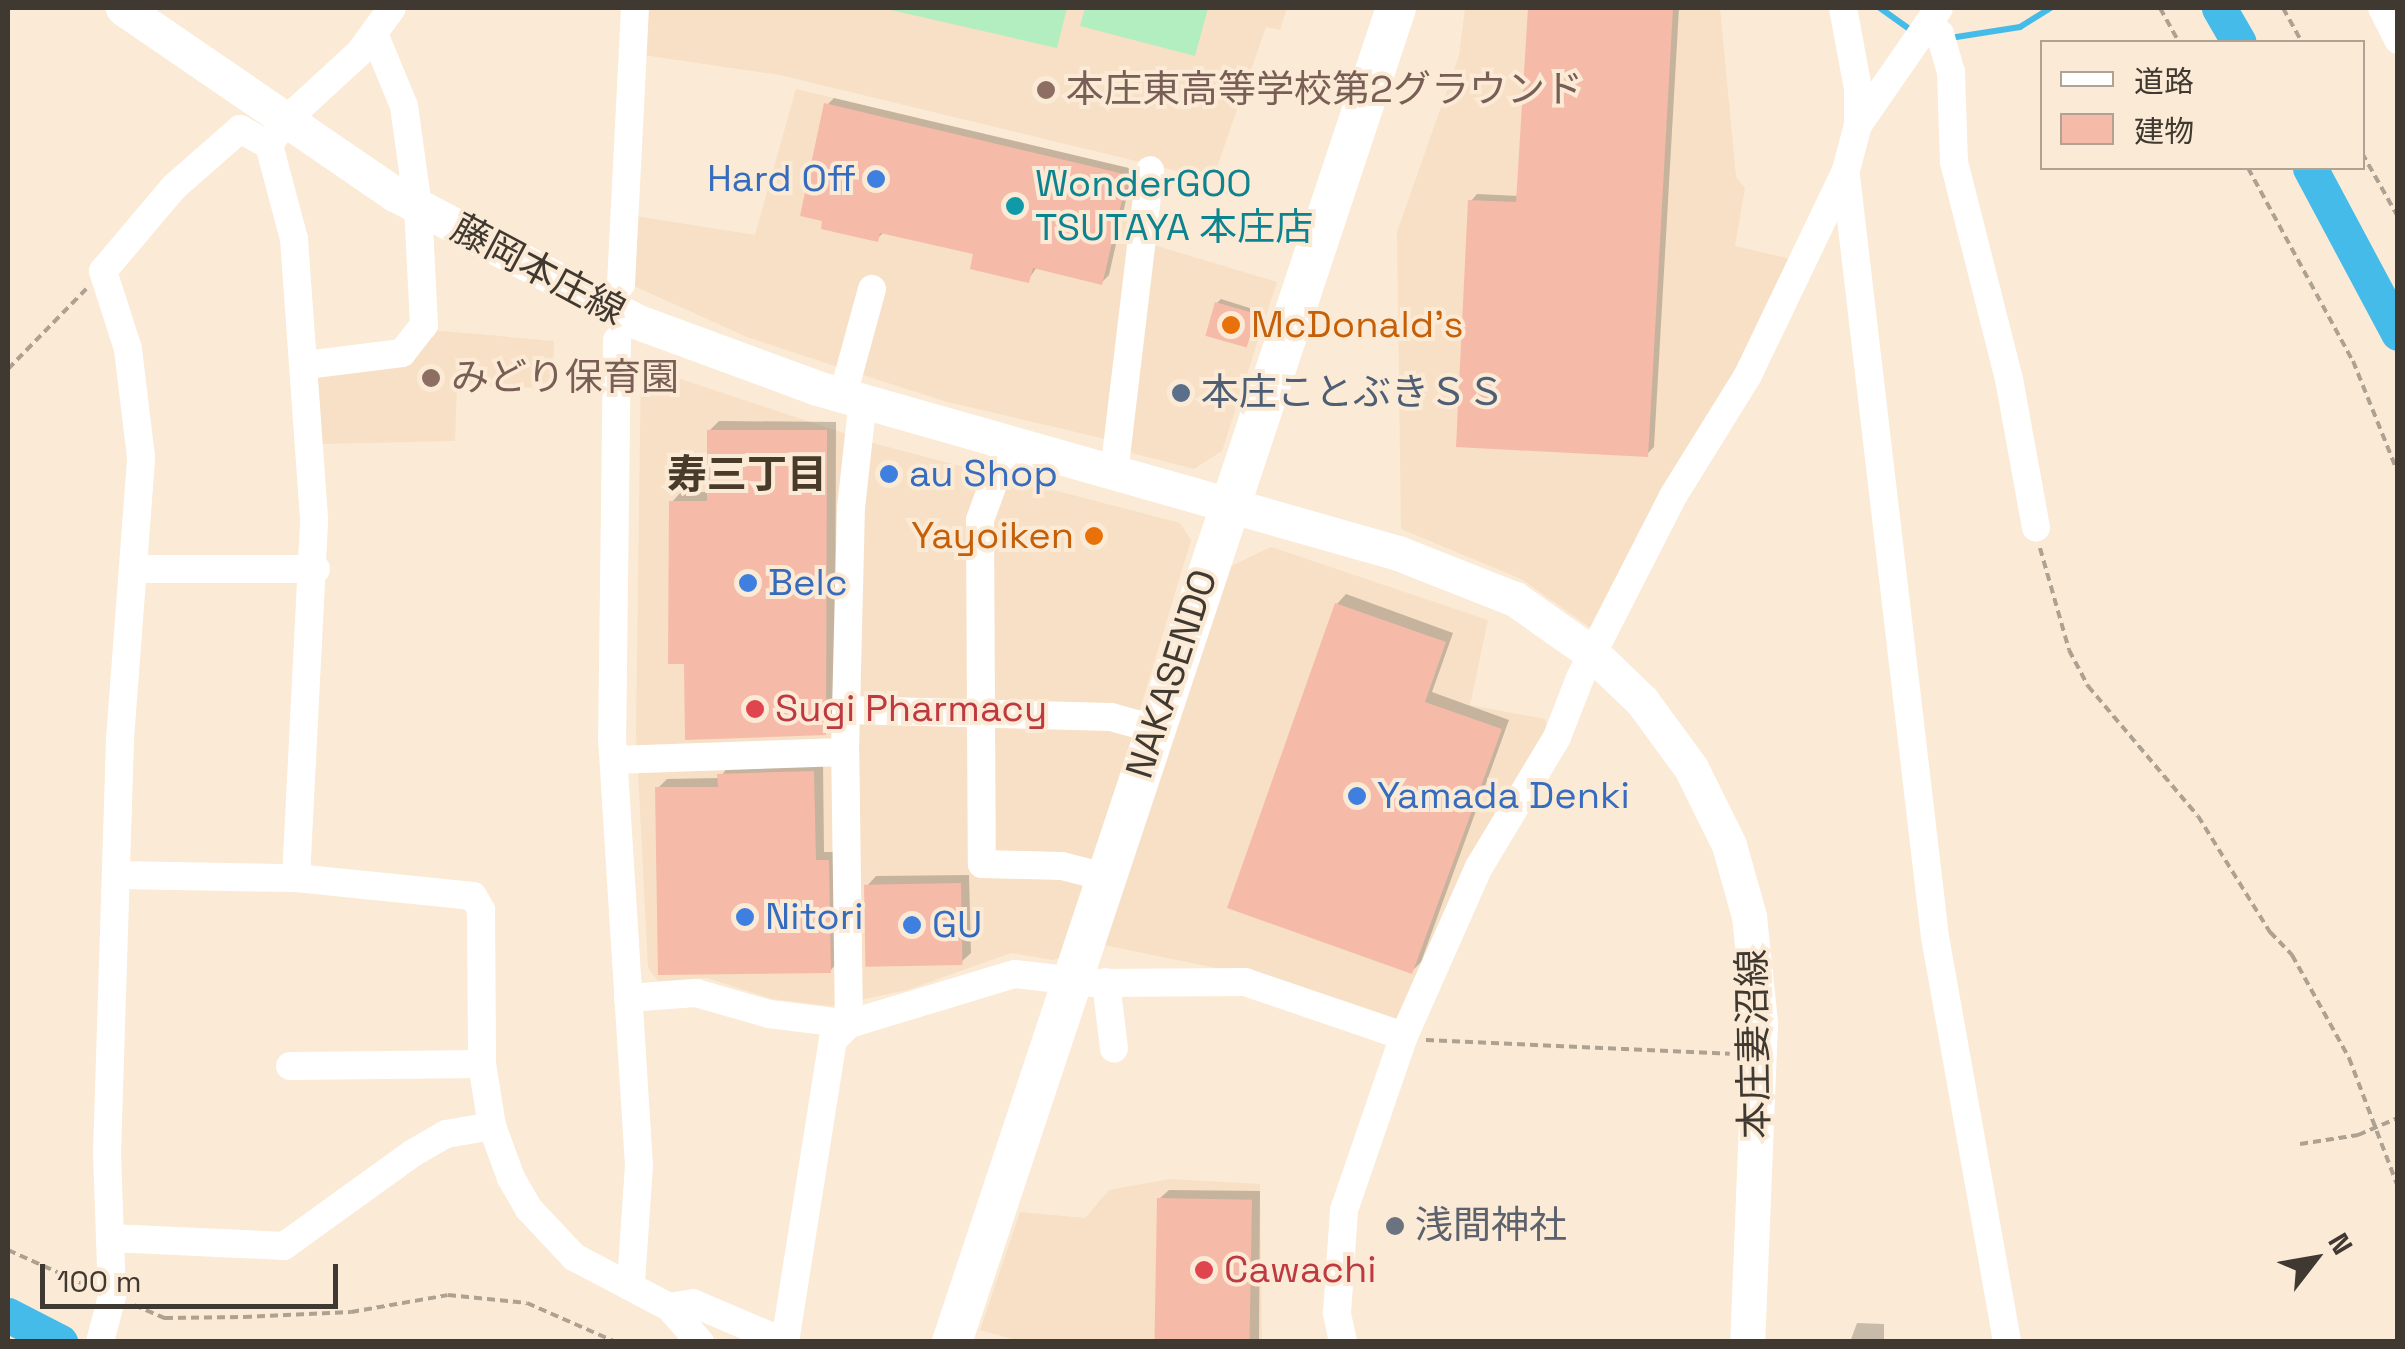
<!DOCTYPE html>
<meta charset="utf-8">
<style>
body{margin:0}
#map{position:relative;width:2405px;height:1349px;overflow:hidden;background:#fbead5;font-family:"Space Grotesk","Noto Sans JP",sans-serif}
div>[style]{position:absolute}
[style*='--x']{left:calc(var(--x)*1px);top:calc(var(--y)*1px);width:calc(var(--w)*1px);rotate:calc(var(--a)*1deg)}
.built>*{inset:0;background:#f7e0c5}
.green>*{inset:0;background:#b2eebf}
.shadow>*{inset:0;background:#0003}
.stream>*{height:6px;margin:-3px;padding:0 3px;transform-origin:3px;border-radius:3px;background:#44bbe8}
.river>*{height:35px;margin:-17.5px;padding:0 17.5px;transform-origin:17.5px;border-radius:17.5px;background:#44bbe8}
.building>*{inset:0;background:#f6baa9;transform-origin:0 0}
.path>*{height:4px;margin-top:-2px;transform-origin:0;background:repeating-linear-gradient(90deg,#ada191 0 8px,transparent 0 13px)}
.minor>*{height:28px;margin:-14px;padding:0 14px;transform-origin:14px;border-radius:14px;background:#fff}
.major>*{height:35px;margin:-17.5px;padding:0 17.5px;transform-origin:17.5px;border-radius:17.5px;background:#fff}
.highway>*{height:40px;margin:-20px;padding:0 20px;transform-origin:20px;border-radius:20px;background:#fff}
.dots>*{width:28px;height:28px;translate:-50% -50%;box-sizing:border-box;border:5px solid #fbead5;border-radius:50%}
span{translate:-50% -50%;white-space:nowrap;text-align:center;line-height:1.15;-webkit-text-stroke:8px #fbead5;paint-order:stroke}
.education-label{font-size:38px;color:#785e54}
.left{translate:0 -50%;text-align:left}
.shop-label{font-size:38px;color:#366cbe}
.right{translate:-100% -50%;text-align:right}
.culture-label{font-size:38px;color:#0d838f}
.street-label{font-size:38px;color:#3f3931}
.food-label{font-size:38px;color:#c56008}
.service-label{font-size:38px;color:#4e5e75}
.health-label{font-size:38px;color:#be3a42}
.worship-label{font-size:38px;color:#5b616d}
.neighbourhood-label{font-size:40px;color:#493b2a;font-weight:700}
.frame{position:absolute;inset:0;border:10px solid #3f3931;pointer-events:none}
.legend{position:absolute;left:2040px;top:40px;width:325px;height:130px;box-sizing:border-box;background:#fbead5;border:2px solid #b0a393;margin:0;padding:12px 18px;list-style:none;font-size:30px;color:#3f3931}
.legend li{display:flex;align-items:center;gap:20px;height:50px}
.legend b{width:50px;border:2px solid #b0a393}
.north{position:absolute;left:2265px;top:1209px;width:100px;height:100px;-webkit-text-stroke:8px #fbead5;paint-order:stroke;rotate:59deg;font-size:28px;font-weight:700;line-height:40px;text-align:center;color:#3f3931}
.north::after{content:'';display:block;margin:auto;width:35px;height:45px;background:#3f3931;clip-path:polygon(50% 0,100% 100%,50% 72%,0 100%)}
.scale{position:absolute;left:40px;top:1264px;width:298px;height:45px;box-sizing:border-box;border:5px solid #3f3931;border-top:0;padding-left:12px;font-size:30px;line-height:35px;white-space:nowrap;color:#3f3931;-webkit-text-stroke:8px #fbead5;paint-order:stroke}
</style>
<div id="map">
<div class="built">
<i style="clip-path:polygon(649px 8px,1287px 8px,1280px 30px,1266px 27px,1216px 170px,1202px 177px,780px 75px,643px 55px)"></i>
<i style="clip-path:polygon(1465px 8px,1720px 8px,1736px 177px,1745px 188px,1735px 246px,1791px 259px,1601px 635px,1521px 579px,1401px 529px,1397px 232px,1459px 56px)"></i>
<i style="clip-path:polygon(796px 89px,1137px 170px,1110px 440px,944px 401px,841px 368px,747px 337px,634px 286px,635px 216px,755px 235px)"></i>
<i style="clip-path:polygon(1147px 243px,1277px 282px,1222px 451px,1194px 469px,1132px 453px,1125px 441px)"></i>
<i style="clip-path:polygon(430px 330px,554px 341px,552px 388px,457px 386px,455px 441px,320px 444px,313px 375px)"></i>
<i style="clip-path:polygon(641px 366px,880px 445px,1180px 523px,1191px 540px,1066px 956px,1053px 960px,1011px 953px,907px 990px,831px 1006px,773px 999px,707px 978px,658px 981px,648px 968px,636px 732px)"></i>
<i style="clip-path:polygon(1271px 547px,1488px 620px,1470px 705px,1545px 719px,1548px 732px,1404px 1015px,1392px 1020px,1255px 976px,1104px 945px,1231px 566px)"></i>
<i style="clip-path:polygon(1170px 1179px,1260px 1184px,1262px 1341px,1023px 1342px,980px 1330px,1020px 1212px,1085px 1218px,1109px 1190px)"></i>
</div>
<div class="green">
<i style="clip-path:polygon(882px 8px,1067px 8px,1057px 48px)"></i>
<i style="clip-path:polygon(1085px 8px,1208px 8px,1195px 56px,1080px 26px)"></i>
</div>
<div class="shadow">
<i style="clip-path:polygon(1531px 8px,1679px 8px,1654px 447px,1647px 454px,1471px 201px,1477px 194px,1519px 196px)"></i>
<i style="clip-path:polygon(834px 98px,1133px 169px,1109px 275px,1102px 282px,1037px 267px,1028px 280px,976px 253px,885px 231px,877px 239px,827px 105px)"></i>
<i style="clip-path:polygon(1221px 299px,1259px 311px,1246px 346px,1217px 303px)"></i>
<i style="clip-path:polygon(719px 421px,836px 422px,835px 723px,825px 733px,687px 662px,672px 502px,681px 492px,709px 492px,709px 431px)"></i>
<i style="clip-path:polygon(1346px 594px,1453px 633px,1432px 692px,1509px 720px,1421px 962px,1412px 971px,1337px 604px)"></i>
<i style="clip-path:polygon(823px 762px,824px 852px,838px 852px,839px 961px,830px 971px,658px 788px,667px 779px,720px 778px,729px 765px)"></i>
<i style="clip-path:polygon(969px 875px,971px 953px,961px 962px,867px 886px,876px 876px)"></i>
<i style="clip-path:polygon(1169px 1190px,1260px 1191px,1259px 1342px,1158px 1342px,1159px 1199px)"></i>
<i style="clip-path:polygon(1857px 1323px,1884px 1324px,1884px 1342px,1850px 1342px)"></i>
</div>
<div class="stream">
<i style="--x:1880;--y:8;--w:43;--a:35.5"></i>
<i style="--x:1950;--y:38;--w:71;--a:-8.9"></i>
<i style="--x:2020;--y:27;--w:36;--a:-32"></i>
</div>
<div class="river">
<i style="--x:2219;--y:8;--w:39;--a:60"></i>
<i style="--x:2310;--y:168;--w:187;--a:61.9"></i>
<i style="--x:8;--y:1315;--w:59;--a:27.4"></i>
</div>
<div class="building">
<i style="clip-path:polygon(1528px 8px,1673px 8px,1648px 457px,1456px 447px,1468px 200px,1516px 202px)"></i>
<i style="clip-path:polygon(824px 103px,1128px 175px,1102px 285px,1033px 268px,1029px 283px,970px 269px,973px 254px,880px 233px,878px 242px,821px 229px,822px 221px,800px 216px)"></i>
<i style="left:1215px;top:302px;width:43px;height:35px;rotate:16deg"></i>
<i style="clip-path:polygon(707px 430px,827px 430px,826px 735px,685px 740px,684px 664px,668px 664px,669px 501px,707px 501px)"></i>
<i style="clip-path:polygon(1335px 603px,1446px 642px,1425px 702px,1502px 729px,1412px 974px,1227px 908px)"></i>
<i style="clip-path:polygon(814px 771px,816px 860px,829px 860px,831px 973px,658px 975px,655px 787px,718px 787px,717px 774px)"></i>
<i style="left:961px;top:883px;width:82px;height:97px;rotate:89deg"></i>
<i style="left:1157px;top:1198px;width:95px;height:144px;rotate:1deg"></i>
</div>
<div class="path">
<i style="--x:2160;--y:8;--w:39;--a:61"></i>
<i style="--x:2283;--y:8;--w:39;--a:61"></i>
<i style="--x:2362;--y:153;--w:73;--a:60.6"></i>
<i style="--x:2248;--y:168;--w:220;--a:61.5"></i>
<i style="--x:2353;--y:361;--w:121;--a:68.1"></i>
<i style="--x:8;--y:369;--w:112;--a:-45.7"></i>
<i style="--x:2040;--y:548;--w:106;--a:74.1"></i>
<i style="--x:2069;--y:650;--w:41;--a:62.2"></i>
<i style="--x:2088;--y:686;--w:170;--a:49.8"></i>
<i style="--x:2198;--y:816;--w:137;--a:58.2"></i>
<i style="--x:2270;--y:932;--w:32;--a:46"></i>
<i style="--x:2292;--y:955;--w:118;--a:61"></i>
<i style="--x:2349;--y:1058;--w:138;--a:69.2"></i>
<i style="--x:1426;--y:1040;--w:304;--a:2.6"></i>
<i style="--x:2300;--y:1144;--w:59;--a:-8.8"></i>
<i style="--x:2358;--y:1135;--w:43;--a:-23"></i>
<i style="--x:8;--y:1250;--w:88;--a:24.2"></i>
<i style="--x:134;--y:1305;--w:34;--a:23"></i>
<i style="--x:165;--y:1318;--w:79;--a:-0.7"></i>
<i style="--x:244;--y:1317;--w:107;--a:-2.7"></i>
<i style="--x:351;--y:1312;--w:98;--a:-9.9"></i>
<i style="--x:448;--y:1295;--w:79;--a:5.8"></i>
<i style="--x:527;--y:1303;--w:97;--a:23.7"></i>
</div>
<div class="minor">
<i style="--x:2382;--y:8;--w:36;--a:63"></i>
<i style="--x:1929;--y:23;--w:16;--a:45"></i>
<i style="--x:1940;--y:34;--w:40;--a:74"></i>
<i style="--x:1951;--y:72;--w:90;--a:88.1"></i>
<i style="--x:1954;--y:162;--w:224;--a:75.8"></i>
<i style="--x:2009;--y:379;--w:151;--a:79.7"></i>
<i style="--x:1858;--y:125;--w:142;--a:-55.3"></i>
<i style="--x:1846;--y:176;--w:766;--a:83.33"></i>
<i style="--x:1935;--y:937;--w:411;--a:79.9"></i>
<i style="--x:621;--y:284;--w:276;--a:-87.1"></i>
<i style="--x:617;--y:340;--w:397;--a:90.7"></i>
<i style="--x:612;--y:737;--w:429;--a:86.4"></i>
<i style="--x:639;--y:1165;--w:117;--a:93.9"></i>
<i style="--x:306;--y:365;--w:97;--a:-7.1"></i>
<i style="--x:402;--y:353;--w:36;--a:-52"></i>
<i style="--x:424;--y:325;--w:118;--a:-92.9"></i>
<i style="--x:418;--y:207;--w:102;--a:-97.9"></i>
<i style="--x:404;--y:106;--w:76;--a:-112.5"></i>
<i style="--x:843;--y:395;--w:110;--a:-74.7"></i>
<i style="--x:1008;--y:443;--w:82;--a:110"></i>
<i style="--x:980;--y:520;--w:344;--a:89.7"></i>
<i style="--x:982;--y:864;--w:80;--a:1.4"></i>
<i style="--x:1062;--y:866;--w:44;--a:14.3"></i>
<i style="--x:1114;--y:473;--w:305;--a:-83.2"></i>
<i style="--x:137;--y:569;--w:179;--a:0"></i>
<i style="--x:846;--y:710;--w:265;--a:1.5"></i>
<i style="--x:1111;--y:717;--w:45;--a:15.6"></i>
<i style="--x:614;--y:760;--w:231;--a:-2"></i>
<i style="--x:117;--y:875;--w:179;--a:1"></i>
<i style="--x:296;--y:878;--w:178;--a:5.8"></i>
<i style="--x:473;--y:896;--w:16;--a:60"></i>
<i style="--x:481;--y:910;--w:154;--a:89.6"></i>
<i style="--x:482;--y:1064;--w:63;--a:80.8"></i>
<i style="--x:492;--y:1126;--w:55;--a:69.9"></i>
<i style="--x:511;--y:1178;--w:36;--a:60"></i>
<i style="--x:529;--y:1209;--w:66;--a:46.8"></i>
<i style="--x:574;--y:1257;--w:107;--a:27.8"></i>
<i style="--x:669;--y:1307;--w:47;--a:48.5"></i>
<i style="--x:296;--y:878;--w:360;--a:-87.1"></i>
<i style="--x:314;--y:518;--w:280;--a:-94.1"></i>
<i style="--x:294;--y:239;--w:97;--a:-104.9"></i>
<i style="--x:269;--y:145;--w:29;--a:-56"></i>
<i style="--x:285;--y:121;--w:102;--a:-42.6"></i>
<i style="--x:360;--y:52;--w:54;--a:-54"></i>
<i style="--x:1106;--y:982;--w:67;--a:83.2"></i>
<i style="--x:628;--y:998;--w:68;--a:-4.2"></i>
<i style="--x:696;--y:993;--w:76;--a:16"></i>
<i style="--x:769;--y:1014;--w:81;--a:7.1"></i>
<i style="--x:849;--y:1024;--w:173;--a:-16.8"></i>
<i style="--x:1015;--y:974;--w:80;--a:6.5"></i>
<i style="--x:1094;--y:983;--w:151;--a:-0.4"></i>
<i style="--x:1245;--y:982;--w:168;--a:18.8"></i>
<i style="--x:290;--y:1066;--w:192;--a:-0.6"></i>
<i style="--x:110;--y:1238;--w:174;--a:2.6"></i>
<i style="--x:284;--y:1246;--w:159;--a:-35.8"></i>
<i style="--x:413;--y:1153;--w:38;--a:-30"></i>
<i style="--x:446;--y:1134;--w:47;--a:-9.9"></i>
<i style="--x:669;--y:1307;--w:24;--a:-9"></i>
<i style="--x:693;--y:1303;--w:99;--a:23.2"></i>
<i style="--x:100;--y:1342;--w:48;--a:-75.4"></i>
<i style="--x:112;--y:1296;--w:142;--a:-92"></i>
<i style="--x:107;--y:1154;--w:415;--a:-88.2"></i>
<i style="--x:120;--y:739;--w:283;--a:-85.7"></i>
<i style="--x:141;--y:457;--w:109;--a:-96.9"></i>
<i style="--x:128;--y:349;--w:82;--a:-107.8"></i>
<i style="--x:103;--y:271;--w:110;--a:-49.8"></i>
<i style="--x:174;--y:187;--w:88;--a:-41.3"></i>
<i style="--x:240;--y:129;--w:33;--a:29"></i>
<i style="--x:785;--y:1342;--w:306;--a:-81"></i>
<i style="--x:833;--y:1040;--w:23;--a:-45"></i>
<i style="--x:849;--y:1024;--w:272;--a:-90.8"></i>
<i style="--x:845;--y:752;--w:244;--a:-88.6"></i>
<i style="--x:851;--y:508;--w:109;--a:-83.7"></i>
<i style="--x:1343;--y:1342;--w:30;--a:-102"></i>
<i style="--x:1337;--y:1313;--w:103;--a:-86.1"></i>
<i style="--x:1344;--y:1210;--w:184;--a:-71"></i>
<i style="--x:1404;--y:1036;--w:185;--a:-66.1"></i>
<i style="--x:1479;--y:867;--w:152;--a:-59"></i>
<i style="--x:1557;--y:737;--w:63;--a:-68.7"></i>
<i style="--x:1580;--y:678;--w:204;--a:-62.9"></i>
<i style="--x:1673;--y:496;--w:142;--a:-58.2"></i>
<i style="--x:1748;--y:375;--w:227;--a:-64.4"></i>
<i style="--x:1846;--y:170;--w:47;--a:-75.1"></i>
<i style="--x:1858;--y:125;--w:36;--a:-90"></i>
<i style="--x:1858;--y:89;--w:82;--a:-100.5"></i>
</div>
<div class="major">
<i style="--x:123;--y:8;--w:330;--a:34.4"></i>
<i style="--x:395;--y:194;--w:275;--a:27.8"></i>
<i style="--x:638;--y:322;--w:191;--a:20.2"></i>
<i style="--x:817;--y:388;--w:604;--a:15.85"></i>
<i style="--x:1398;--y:553;--w:126;--a:21.5"></i>
<i style="--x:1515;--y:599;--w:95;--a:35.2"></i>
<i style="--x:1593;--y:654;--w:68;--a:43.8"></i>
<i style="--x:1642;--y:701;--w:83;--a:53.8"></i>
<i style="--x:1691;--y:768;--w:86;--a:63.7"></i>
<i style="--x:1729;--y:845;--w:74;--a:74.3"></i>
<i style="--x:1749;--y:916;--w:108;--a:84.1"></i>
<i style="--x:1760;--y:1023;--w:319;--a:92.3"></i>
</div>
<div class="highway">
<i style="--x:952;--y:1342;--w:1406;--a:-71.59"></i>
</div>
<div class="dots">
<i style="left:1046px;top:90px;background:#8d6e63"></i>
<i style="left:876px;top:179px;background:#3f7fe0"></i>
<i style="left:1015px;top:206px;background:#0f9aa8"></i>
<i style="left:1231px;top:325px;background:#e8710a"></i>
<i style="left:431px;top:378px;background:#8d6e63"></i>
<i style="left:1181px;top:393px;background:#5c6f8a"></i>
<i style="left:889px;top:474px;background:#3f7fe0"></i>
<i style="left:1094px;top:536px;background:#e8710a"></i>
<i style="left:748px;top:583px;background:#3f7fe0"></i>
<i style="left:755px;top:709px;background:#e0444e"></i>
<i style="left:1357px;top:796px;background:#3f7fe0"></i>
<i style="left:745px;top:917px;background:#3f7fe0"></i>
<i style="left:912px;top:925px;background:#3f7fe0"></i>
<i style="left:1395px;top:1226px;background:#6b7280"></i>
<i style="left:1204px;top:1270px;background:#e0444e"></i>
</div>
<div class="education-label">
<span class="left" style="left:1066px;top:90px">本庄東高等学校第2グラウンド</span>
<span class="left" style="left:451px;top:378px">みどり保育園</span>
</div>
<div class="shop-label">
<span class="right" style="left:856px;top:179px">Hard Off</span>
<span class="left" style="left:909px;top:474px">au Shop</span>
<span class="left" style="left:768px;top:583px">Belc</span>
<span class="left" style="left:1377px;top:796px">Yamada Denki</span>
<span class="left" style="left:765px;top:917px">Nitori</span>
<span class="left" style="left:932px;top:925px">GU</span>
</div>
<div class="culture-label">
<span class="left" style="left:1035px;top:206px">WonderGOO<br>TSUTAYA 本庄店</span>
</div>
<div class="street-label">
<span style="left:538px;top:270px;rotate:28deg">藤岡本庄線</span>
<span style="left:1172px;top:674px;rotate:-72deg">NAKASENDO</span>
<span style="left:1754px;top:1044px;rotate:-91deg">本庄妻沼線</span>
</div>
<div class="food-label">
<span class="left" style="left:1251px;top:325px">McDonald's</span>
<span class="right" style="left:1074px;top:536px">Yayoiken</span>
</div>
<div class="service-label">
<span class="left" style="left:1201px;top:393px">本庄ことぶきＳＳ</span>
</div>
<div class="health-label">
<span class="left" style="left:775px;top:709px">Sugi Pharmacy</span>
<span class="left" style="left:1224px;top:1270px">Cawachi</span>
</div>
<div class="worship-label">
<span class="left" style="left:1415px;top:1226px">浅間神社</span>
</div>
<div class="neighbourhood-label">
<span style="left:747px;top:475px">寿三丁目</span>
</div>
<div class="frame"></div>
<ul class="legend">
<li><b style="height:12px;background:#fff"></b>道路</li>
<li><b style="height:28px;background:#f6baa9"></b>建物</li>
</ul>
<div class="north">N</div>
<div class="scale">100 m</div>
</div>
